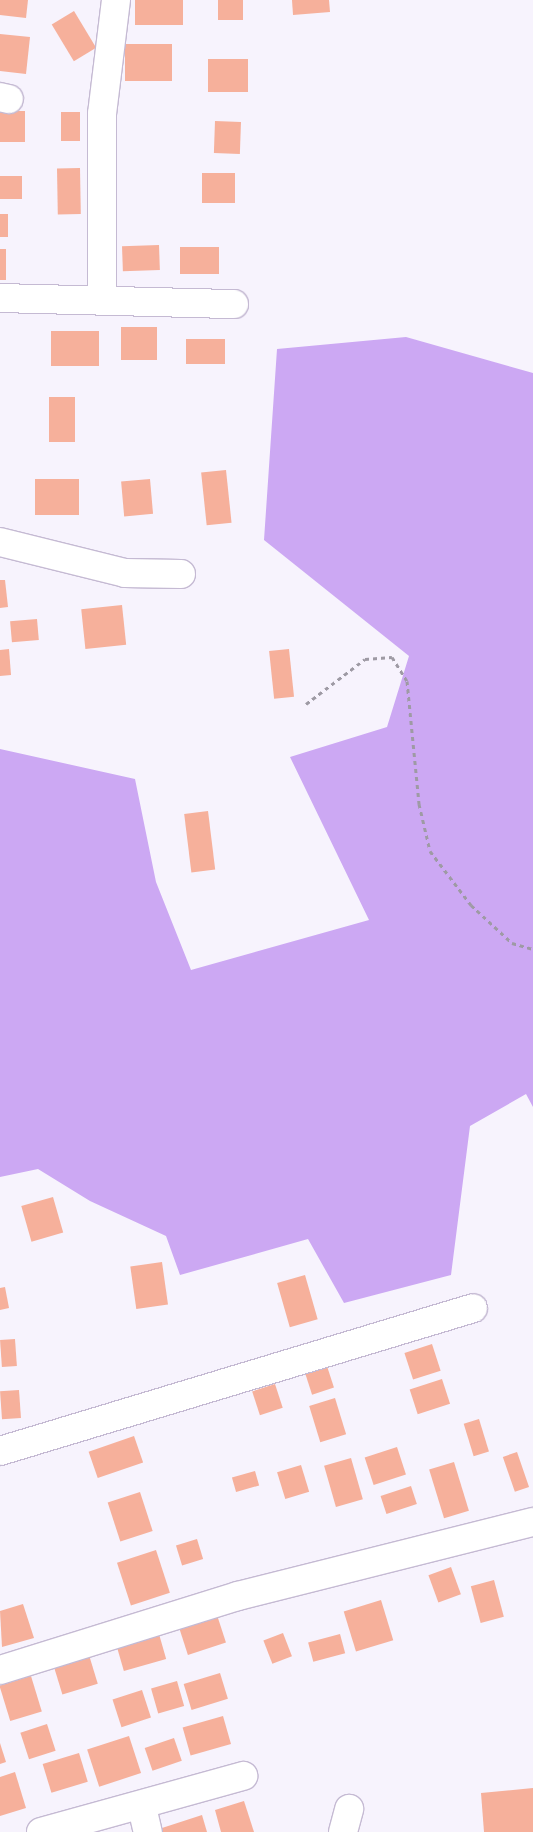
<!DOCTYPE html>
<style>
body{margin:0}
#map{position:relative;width:533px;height:1832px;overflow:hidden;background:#f7f3fd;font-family:Bitter,serif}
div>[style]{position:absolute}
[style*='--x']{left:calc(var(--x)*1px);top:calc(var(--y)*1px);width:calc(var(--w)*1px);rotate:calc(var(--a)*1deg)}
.forest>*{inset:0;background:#cca8f3}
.building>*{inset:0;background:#f6b09b;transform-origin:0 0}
.path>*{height:3px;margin-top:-1.5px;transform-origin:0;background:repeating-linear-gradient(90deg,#9e9aa4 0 4px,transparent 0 8px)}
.roads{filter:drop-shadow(1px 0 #c5bad3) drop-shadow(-1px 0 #c5bad3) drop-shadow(0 1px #c5bad3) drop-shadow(0 -1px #c5bad3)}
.minor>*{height:28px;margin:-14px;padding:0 14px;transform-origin:14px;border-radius:14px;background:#fff}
span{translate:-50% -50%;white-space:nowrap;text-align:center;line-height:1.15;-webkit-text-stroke:4px #f7f3fd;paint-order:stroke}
</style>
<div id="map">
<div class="forest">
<i style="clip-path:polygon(406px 337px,533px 373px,533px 1107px,526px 1094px,470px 1126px,451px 1275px,344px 1303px,308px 1239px,180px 1275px,166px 1236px,90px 1201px,38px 1169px,0 1177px,0 749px,135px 779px,156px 882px,191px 970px,369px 920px,290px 757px,387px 727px,409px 656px,264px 540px,277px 349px)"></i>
</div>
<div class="building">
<i style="clip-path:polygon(0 0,28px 0,26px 18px,0 15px)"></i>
<i style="left:135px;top:0;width:48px;height:25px"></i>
<i style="left:218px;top:0;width:25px;height:20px"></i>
<i style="clip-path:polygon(292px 0,329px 0,330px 12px,293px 15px)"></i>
<i style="left:74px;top:11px;width:43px;height:26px;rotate:59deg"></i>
<i style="clip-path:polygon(0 34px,30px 37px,26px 74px,0 71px)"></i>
<i style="left:125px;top:44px;width:47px;height:37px"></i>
<i style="left:208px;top:59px;width:40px;height:33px"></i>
<i style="left:25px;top:111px;width:31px;height:25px;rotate:90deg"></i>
<i style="left:61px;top:112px;width:19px;height:29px"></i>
<i style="left:215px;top:121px;width:26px;height:32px;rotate:2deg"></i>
<i style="left:80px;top:168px;width:46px;height:23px;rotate:89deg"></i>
<i style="left:202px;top:173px;width:33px;height:30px"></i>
<i style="left:0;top:176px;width:22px;height:23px"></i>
<i style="left:0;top:214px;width:8px;height:23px"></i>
<i style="left:159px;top:245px;width:25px;height:37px;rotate:88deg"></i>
<i style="left:219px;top:247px;width:27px;height:39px;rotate:90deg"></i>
<i style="left:6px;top:249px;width:31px;height:6px;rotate:90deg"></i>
<i style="left:121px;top:327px;width:36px;height:33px"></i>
<i style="left:99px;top:331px;width:35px;height:48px;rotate:90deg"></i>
<i style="left:225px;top:339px;width:25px;height:39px;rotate:90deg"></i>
<i style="left:49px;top:397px;width:26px;height:45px"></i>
<i style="left:226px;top:470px;width:53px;height:25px;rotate:84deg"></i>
<i style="left:35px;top:479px;width:44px;height:36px"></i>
<i style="left:150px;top:479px;width:35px;height:29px;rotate:85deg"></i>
<i style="clip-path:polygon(0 580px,5px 580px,8px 607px,0 608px)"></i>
<i style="left:122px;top:605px;width:40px;height:41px;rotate:84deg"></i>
<i style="left:37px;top:619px;width:21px;height:27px;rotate:85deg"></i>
<i style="clip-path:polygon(9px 649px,11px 675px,0 676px,0 650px)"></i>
<i style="left:289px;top:649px;width:48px;height:20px;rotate:84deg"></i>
<i style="left:208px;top:811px;width:59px;height:24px;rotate:83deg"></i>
<i style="left:53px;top:1197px;width:37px;height:33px;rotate:74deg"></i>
<i style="left:162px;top:1262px;width:43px;height:32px;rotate:82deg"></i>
<i style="left:305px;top:1275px;width:46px;height:29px;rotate:74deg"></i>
<i style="clip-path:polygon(5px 1287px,9px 1308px,0 1310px,0 1288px)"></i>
<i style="left:15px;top:1339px;width:27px;height:15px;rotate:86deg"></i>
<i style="left:432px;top:1344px;width:28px;height:29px;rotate:72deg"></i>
<i style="left:325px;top:1360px;width:29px;height:23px;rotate:72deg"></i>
<i style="left:442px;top:1379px;width:26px;height:34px;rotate:72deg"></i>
<i style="left:275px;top:1384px;width:25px;height:24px;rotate:72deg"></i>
<i style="left:19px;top:1390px;width:28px;height:19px;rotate:86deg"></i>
<i style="left:335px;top:1398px;width:38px;height:27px;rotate:73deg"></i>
<i style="left:479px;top:1419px;width:34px;height:16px;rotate:73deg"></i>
<i style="left:134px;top:1436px;width:28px;height:48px;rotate:71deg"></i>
<i style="left:397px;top:1447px;width:29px;height:34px;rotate:72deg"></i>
<i style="left:517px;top:1452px;width:37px;height:15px;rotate:71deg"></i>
<i style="left:351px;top:1458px;width:43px;height:28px;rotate:74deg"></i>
<i style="left:454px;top:1462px;width:51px;height:26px;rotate:73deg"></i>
<i style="left:301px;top:1465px;width:28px;height:25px;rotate:73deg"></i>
<i style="left:255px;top:1471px;width:15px;height:24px;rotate:74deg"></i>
<i style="left:411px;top:1486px;width:19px;height:32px;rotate:72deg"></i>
<i style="left:140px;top:1492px;width:41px;height:34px;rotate:72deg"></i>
<i style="left:197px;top:1539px;width:21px;height:22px;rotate:73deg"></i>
<i style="left:156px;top:1550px;width:45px;height:41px;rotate:72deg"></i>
<i style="left:451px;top:1567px;width:29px;height:24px;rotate:70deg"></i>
<i style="left:494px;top:1580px;width:38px;height:24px;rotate:75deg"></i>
<i style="left:381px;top:1600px;width:42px;height:39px;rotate:73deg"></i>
<i style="clip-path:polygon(23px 1604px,34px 1638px,2px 1647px,0 1611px)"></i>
<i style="left:217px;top:1615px;width:29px;height:40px;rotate:72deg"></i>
<i style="left:283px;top:1633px;width:25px;height:21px;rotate:69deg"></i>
<i style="left:159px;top:1634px;width:26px;height:44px;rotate:74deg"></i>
<i style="left:340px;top:1634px;width:20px;height:33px;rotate:75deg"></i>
<i style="left:89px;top:1655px;width:30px;height:37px;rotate:73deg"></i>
<i style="left:220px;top:1673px;width:27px;height:38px;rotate:73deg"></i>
<i style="left:31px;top:1676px;width:37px;height:33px;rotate:73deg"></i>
<i style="left:177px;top:1681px;width:26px;height:27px;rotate:74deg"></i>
<i style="left:142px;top:1690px;width:29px;height:31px;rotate:72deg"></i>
<i style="left:223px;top:1716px;width:29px;height:42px;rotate:74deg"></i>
<i style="left:47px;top:1724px;width:28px;height:28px;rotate:72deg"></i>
<i style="left:129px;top:1736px;width:39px;height:44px;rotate:72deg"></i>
<i style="left:174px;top:1738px;width:24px;height:31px;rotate:71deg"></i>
<i style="clip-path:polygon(0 1743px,6px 1762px,0 1764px)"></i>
<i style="left:79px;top:1753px;width:30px;height:38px;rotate:73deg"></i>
<i style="clip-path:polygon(15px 1772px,26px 1808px,0 1816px,0 1777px)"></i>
<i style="clip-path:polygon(533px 1788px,533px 1832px,484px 1832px,481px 1793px)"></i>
<i style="clip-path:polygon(244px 1801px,254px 1832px,221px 1832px,215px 1810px)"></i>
<i style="clip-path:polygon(202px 1815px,207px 1832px,163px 1832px,162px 1828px)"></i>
</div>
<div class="path">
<i style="--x:306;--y:704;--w:74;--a:-37.3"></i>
<i style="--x:365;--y:659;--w:27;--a:-4"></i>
<i style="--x:392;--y:657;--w:28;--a:58"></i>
<i style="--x:407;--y:681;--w:124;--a:84.4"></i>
<i style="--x:419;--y:804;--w:48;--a:76.8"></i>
<i style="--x:430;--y:851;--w:68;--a:52.8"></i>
<i style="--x:471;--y:905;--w:56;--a:42.8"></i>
<i style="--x:512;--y:943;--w:22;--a:16"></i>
</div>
<div class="roads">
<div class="minor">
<i style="--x:0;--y:97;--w:9;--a:13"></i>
<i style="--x:0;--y:298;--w:234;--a:1.5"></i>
<i style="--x:102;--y:299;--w:185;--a:-90"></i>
<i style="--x:102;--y:114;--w:115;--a:-83"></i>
<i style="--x:0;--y:542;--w:129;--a:13.9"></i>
<i style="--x:125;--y:573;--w:56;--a:1"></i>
<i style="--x:0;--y:1451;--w:494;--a:-16.8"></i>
<i style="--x:0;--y:1670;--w:249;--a:-17.3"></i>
<i style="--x:238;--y:1596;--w:304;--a:-14.1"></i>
<i style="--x:142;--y:1807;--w:26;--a:77"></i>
<i style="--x:41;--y:1832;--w:210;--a:-15.5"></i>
<i style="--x:343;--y:1832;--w:24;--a:-75"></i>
</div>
</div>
</div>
